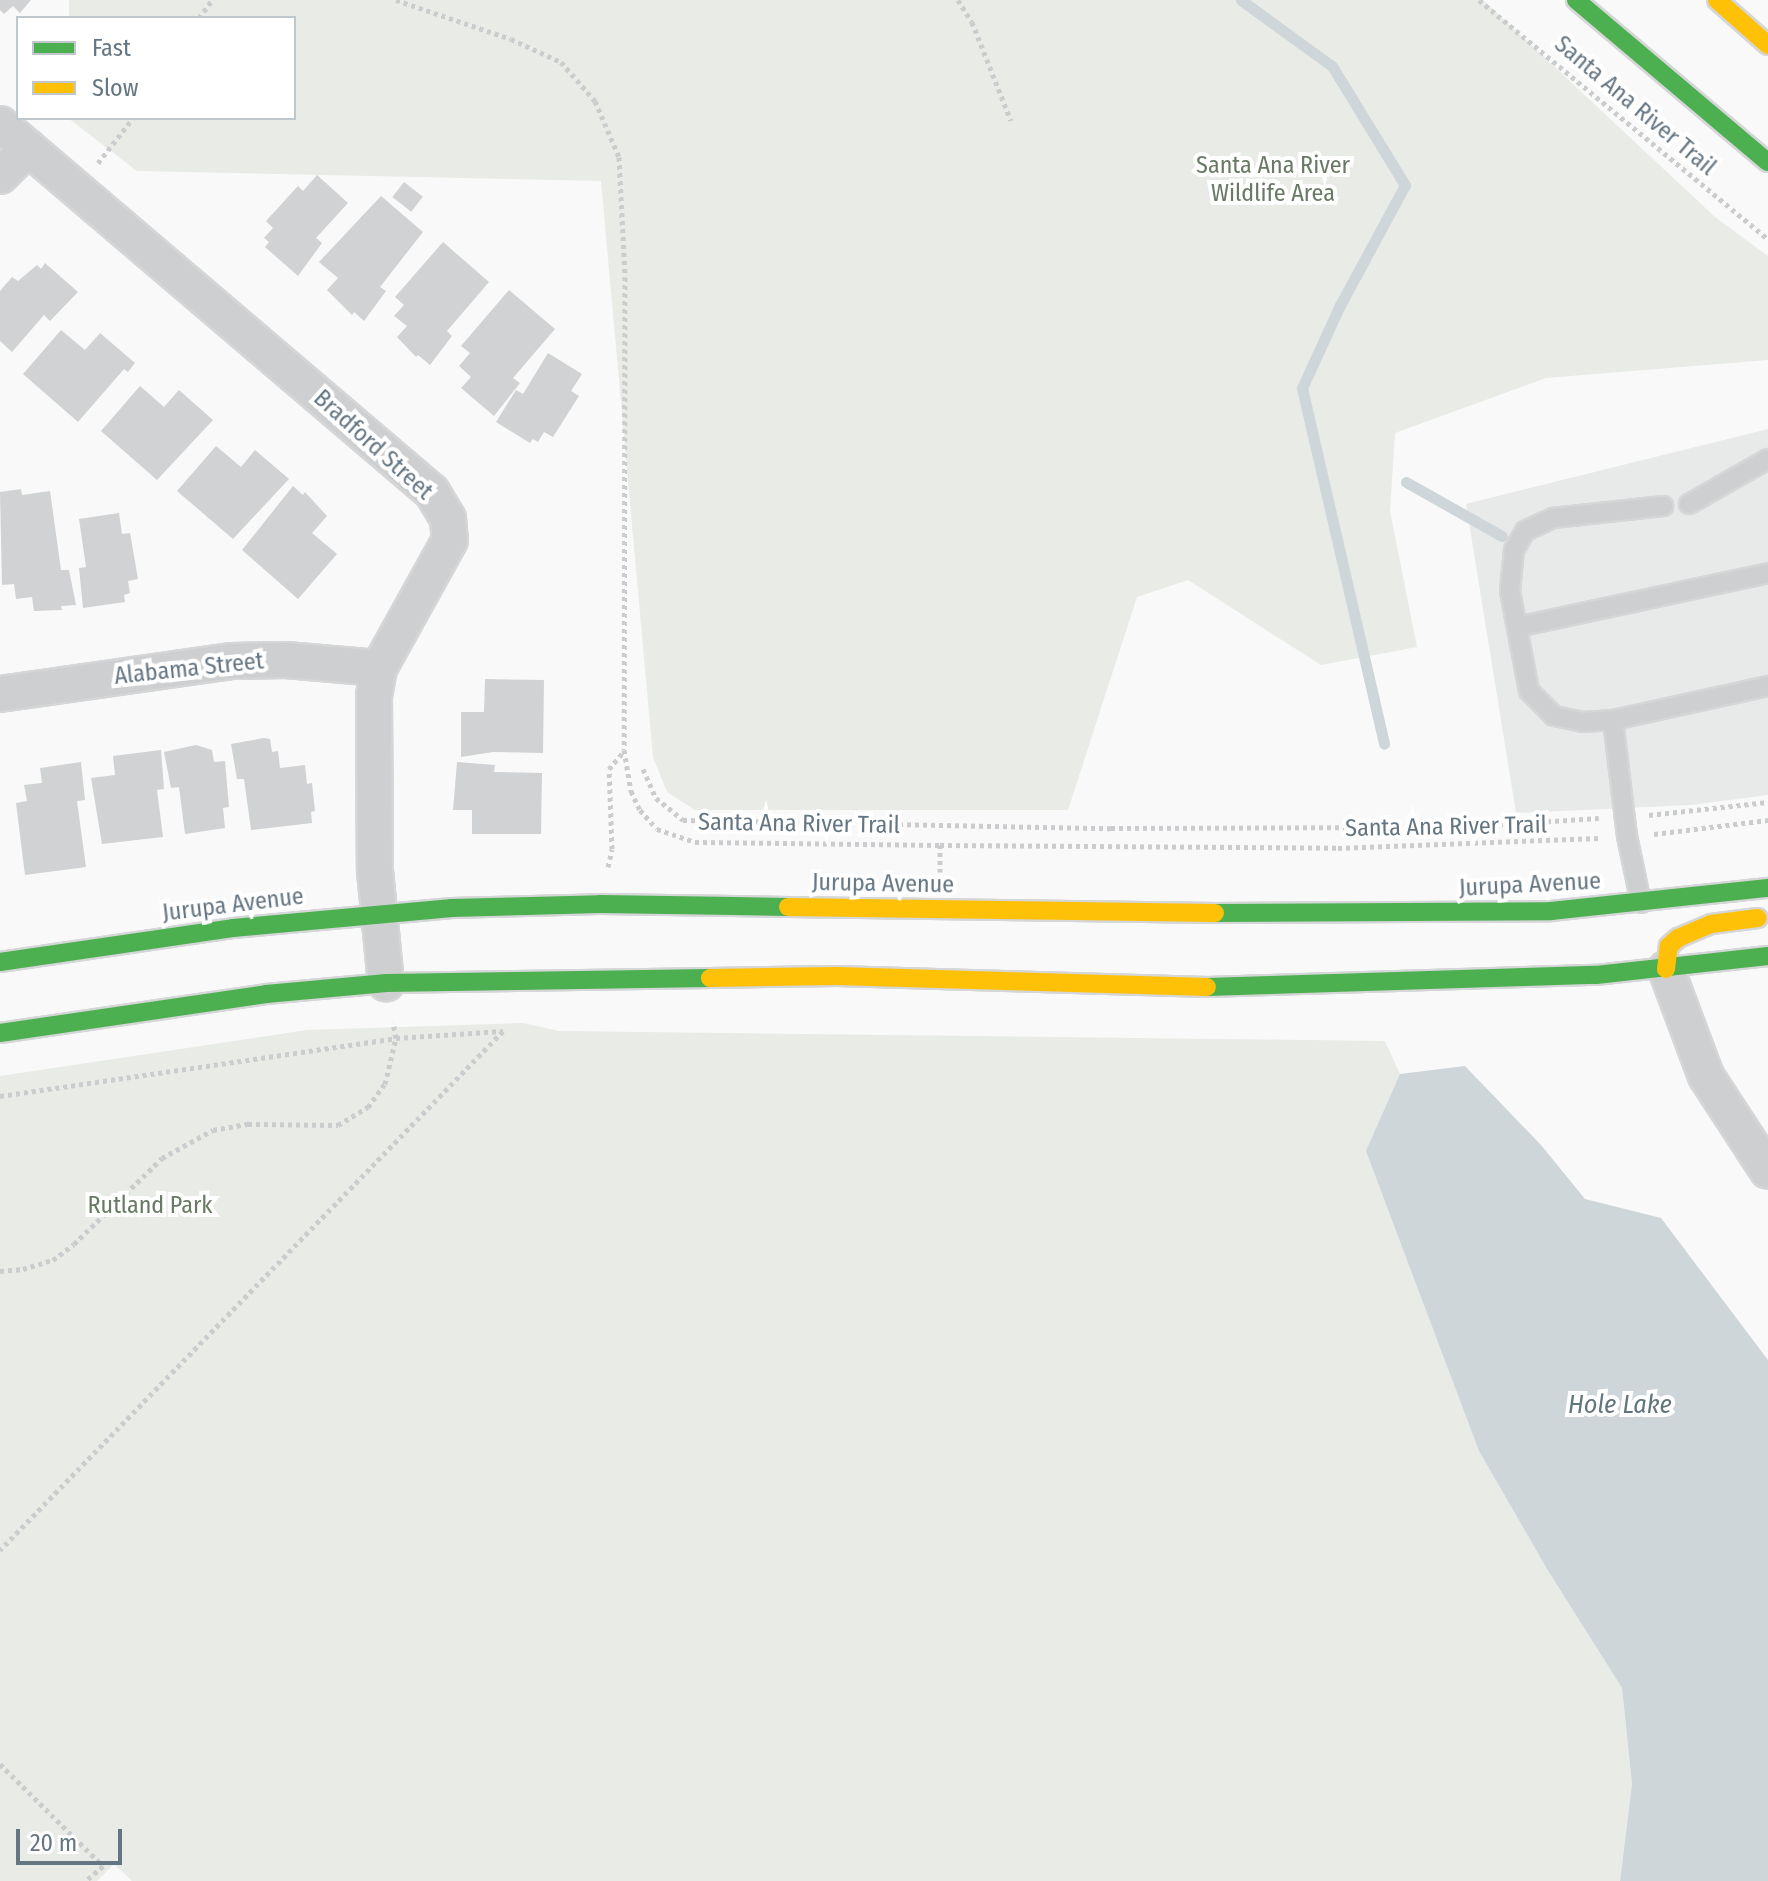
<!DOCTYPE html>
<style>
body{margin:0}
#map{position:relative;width:1768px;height:1881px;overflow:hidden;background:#f9f9f9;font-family:"Fira Sans Condensed",sans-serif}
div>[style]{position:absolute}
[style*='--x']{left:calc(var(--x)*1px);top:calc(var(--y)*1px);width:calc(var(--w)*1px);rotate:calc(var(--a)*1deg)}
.built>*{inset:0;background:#e8e9e9}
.green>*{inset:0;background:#e8ebe6}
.water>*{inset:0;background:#ced6d9}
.stream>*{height:11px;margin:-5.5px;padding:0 5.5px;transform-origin:5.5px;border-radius:5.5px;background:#ced6d9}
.building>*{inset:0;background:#d0d2d3;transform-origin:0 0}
.path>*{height:5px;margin-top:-2.5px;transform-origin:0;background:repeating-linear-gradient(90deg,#cbcccd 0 4px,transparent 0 8px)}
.roads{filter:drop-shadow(2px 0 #d5d6d7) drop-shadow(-2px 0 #d5d6d7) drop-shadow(0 2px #d5d6d7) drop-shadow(0 -2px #d5d6d7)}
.lane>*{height:18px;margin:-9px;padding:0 9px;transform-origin:9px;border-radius:9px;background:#cecfd0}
.street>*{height:34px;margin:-17px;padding:0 17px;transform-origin:17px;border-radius:17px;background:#cecfd0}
.fast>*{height:18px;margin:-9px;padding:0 9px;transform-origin:9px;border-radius:9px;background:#4caf50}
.slow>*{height:18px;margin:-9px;padding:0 9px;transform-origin:9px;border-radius:9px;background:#ffc107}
span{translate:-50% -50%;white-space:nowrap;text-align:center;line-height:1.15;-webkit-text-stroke:8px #fff;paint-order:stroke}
.street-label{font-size:24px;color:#657683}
.park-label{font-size:24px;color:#687a64}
.water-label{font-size:26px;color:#60757c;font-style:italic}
.legend{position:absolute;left:16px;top:16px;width:280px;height:104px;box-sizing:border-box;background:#fff;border:2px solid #c1c8cd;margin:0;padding:10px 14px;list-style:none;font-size:24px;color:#657683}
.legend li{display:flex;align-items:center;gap:16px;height:40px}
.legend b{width:40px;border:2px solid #c1c8cd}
.scale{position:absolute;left:16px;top:1829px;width:106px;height:36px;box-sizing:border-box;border:4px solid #657683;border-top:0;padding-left:10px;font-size:24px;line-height:28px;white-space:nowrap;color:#657683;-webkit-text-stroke:6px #fff;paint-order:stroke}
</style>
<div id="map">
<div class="built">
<i style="clip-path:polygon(1768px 429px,1768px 795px,1691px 805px,1516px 813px,1466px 504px)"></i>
</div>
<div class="green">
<i style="clip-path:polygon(69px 0,1483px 0,1715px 217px,1768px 256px,1768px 360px,1546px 378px,1395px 433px,1390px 511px,1417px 647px,1321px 665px,1188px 580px,1137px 597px,1068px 810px,695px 810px,667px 792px,653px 757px,601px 181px,137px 171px,68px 118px,294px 118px,294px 18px,69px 18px)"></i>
<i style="clip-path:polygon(523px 1023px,559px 1031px,1385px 1041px,1400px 1074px,1367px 1151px,1479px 1451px,1547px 1569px,1622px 1688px,1632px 1784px,1620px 1881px,132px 1881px,114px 1864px,97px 1881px,0 1881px,0 1076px,307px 1030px)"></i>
</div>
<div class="water">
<i style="clip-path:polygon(1465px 1066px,1541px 1145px,1585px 1199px,1661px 1218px,1768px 1360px,1768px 1881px,1620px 1881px,1632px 1784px,1622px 1688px,1547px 1569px,1479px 1451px,1366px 1151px,1400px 1074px)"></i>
</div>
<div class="stream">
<i style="--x:1241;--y:0;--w:112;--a:36"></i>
<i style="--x:1332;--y:66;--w:140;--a:58.5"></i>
<i style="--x:1405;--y:185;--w:136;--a:118.4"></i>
<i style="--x:1340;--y:305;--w:91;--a:114.6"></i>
<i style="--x:1302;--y:388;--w:365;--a:77"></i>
<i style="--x:1406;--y:482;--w:110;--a:29.4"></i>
</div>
<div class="building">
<i style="clip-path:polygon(0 0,31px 0,20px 13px,13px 6px,4px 14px,0 10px)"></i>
<i style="clip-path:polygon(317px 175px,348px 203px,316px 238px,322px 243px,298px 276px,265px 247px,269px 242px,264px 238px,273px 228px,266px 221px,298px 186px,303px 191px)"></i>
<i style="left:404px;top:182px;width:24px;height:19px;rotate:38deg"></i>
<i style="clip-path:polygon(381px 196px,423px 232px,380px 287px,386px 291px,364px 321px,354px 312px,352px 315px,327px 290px,338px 278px,319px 262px)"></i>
<i style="clip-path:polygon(443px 242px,489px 282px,447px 331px,452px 336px,430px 365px,418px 355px,416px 357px,397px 337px,407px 326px,394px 316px,404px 305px,395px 297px)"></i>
<i style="clip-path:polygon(45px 263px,78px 292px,50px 321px,44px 315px,12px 352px,0 341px,0 291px,12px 277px,18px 281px,37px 265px,41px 269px)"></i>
<i style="clip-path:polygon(509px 290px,555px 329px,513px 378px,520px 383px,494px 416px,461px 388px,471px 377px,459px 366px,470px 353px,461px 346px)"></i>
<i style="clip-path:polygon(61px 330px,85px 350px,100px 333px,135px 363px,128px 372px,124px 369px,78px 422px,23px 374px)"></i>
<i style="clip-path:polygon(548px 353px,582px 374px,571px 391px,579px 396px,553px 437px,544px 432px,538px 442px,533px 439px,530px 443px,496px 422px,516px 390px,523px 394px)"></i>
<i style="clip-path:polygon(140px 386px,164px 407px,179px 390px,213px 420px,157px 480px,101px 431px)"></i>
<i style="clip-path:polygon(216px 446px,241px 467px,255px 450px,289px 479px,233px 539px,177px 491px)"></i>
<i style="clip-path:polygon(293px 486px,303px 495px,305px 492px,327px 516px,312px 533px,337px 554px,298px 599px,242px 550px)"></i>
<i style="clip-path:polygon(21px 489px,22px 495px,50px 491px,61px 570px,69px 570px,76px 605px,61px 606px,62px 610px,34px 611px,32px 597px,16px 599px,14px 584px,2px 585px,0 492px)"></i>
<i style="clip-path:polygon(119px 513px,122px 534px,130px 533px,138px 579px,128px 581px,130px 593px,124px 595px,125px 602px,83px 608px,79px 568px,86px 567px,79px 519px)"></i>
<i style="clip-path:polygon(485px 679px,544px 680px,543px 753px,493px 752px,461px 757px,461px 712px,484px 712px)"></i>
<i style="clip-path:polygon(264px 738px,270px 739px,272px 752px,278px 751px,280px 768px,305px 765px,307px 784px,312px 783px,315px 811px,311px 812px,312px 823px,251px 830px,244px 779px,237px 779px,231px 744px)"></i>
<i style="clip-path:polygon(196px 745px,212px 750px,214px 762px,225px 761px,229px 807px,223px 808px,225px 828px,185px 834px,179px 787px,171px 788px,164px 752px)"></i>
<i style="clip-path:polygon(161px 750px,164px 789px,157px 790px,163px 837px,102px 844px,91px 778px,115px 775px,113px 756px)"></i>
<i style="clip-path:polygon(81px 762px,85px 800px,77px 801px,86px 867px,25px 875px,16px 803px,27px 801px,24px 785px,42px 783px,40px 768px)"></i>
<i style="clip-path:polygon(457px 762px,495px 765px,494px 772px,542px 773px,541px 834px,472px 834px,472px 810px,453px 810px)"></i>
</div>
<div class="path">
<i style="--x:396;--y:0;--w:121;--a:18.7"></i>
<i style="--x:511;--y:39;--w:55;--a:24.7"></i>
<i style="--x:561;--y:62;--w:52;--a:48.9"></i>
<i style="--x:595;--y:101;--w:61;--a:66.8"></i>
<i style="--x:619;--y:157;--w:120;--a:87.1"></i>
<i style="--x:625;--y:277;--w:473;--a:90.1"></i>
<i style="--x:624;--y:750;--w:42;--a:80.3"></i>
<i style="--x:631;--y:791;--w:21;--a:65"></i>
<i style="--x:640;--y:810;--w:25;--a:48"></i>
<i style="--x:657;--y:829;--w:40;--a:18.9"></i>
<i style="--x:695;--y:842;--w:245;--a:0.7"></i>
<i style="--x:940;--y:845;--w:398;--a:0.4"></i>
<i style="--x:1338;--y:848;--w:262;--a:-2.2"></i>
<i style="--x:958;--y:0;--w:26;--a:58"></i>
<i style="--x:972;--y:22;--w:106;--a:68.5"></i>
<i style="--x:1479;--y:0;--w:375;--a:39.6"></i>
<i style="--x:199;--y:18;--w:22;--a:-54"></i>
<i style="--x:98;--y:163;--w:57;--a:-52.1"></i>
<i style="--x:643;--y:769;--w:32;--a:66"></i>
<i style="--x:656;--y:798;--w:35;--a:39"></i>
<i style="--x:683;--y:820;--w:428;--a:1.1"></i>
<i style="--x:1111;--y:828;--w:348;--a:-0.2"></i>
<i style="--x:1459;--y:827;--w:140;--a:-3.7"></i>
<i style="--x:1649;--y:815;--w:120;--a:-6.2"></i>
<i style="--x:1654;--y:834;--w:115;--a:-7"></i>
<i style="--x:608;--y:867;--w:18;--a:-77"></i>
<i style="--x:612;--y:849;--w:80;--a:-92.1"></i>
<i style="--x:609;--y:769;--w:23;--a:-50"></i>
<i style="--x:940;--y:872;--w:27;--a:-90"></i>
<i style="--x:0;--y:1096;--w:400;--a:-8.3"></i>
<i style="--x:396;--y:1038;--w:107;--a:-3.7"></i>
<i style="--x:503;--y:1031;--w:723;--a:134.1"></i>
<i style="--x:0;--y:1271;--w:23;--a:-5"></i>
<i style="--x:23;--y:1269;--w:31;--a:-17"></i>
<i style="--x:53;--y:1260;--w:26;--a:-37"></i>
<i style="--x:74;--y:1244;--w:123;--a:-44.3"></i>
<i style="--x:162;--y:1158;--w:58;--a:-28.8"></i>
<i style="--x:213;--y:1130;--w:36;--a:-10"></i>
<i style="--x:248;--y:1124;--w:90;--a:0.6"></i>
<i style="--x:338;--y:1125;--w:35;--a:-31"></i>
<i style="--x:368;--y:1107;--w:29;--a:-54"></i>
<i style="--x:385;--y:1084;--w:47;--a:-76.6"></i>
<i style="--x:396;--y:1038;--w:16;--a:-101"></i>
<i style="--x:0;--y:1764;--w:145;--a:44.7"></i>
<i style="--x:103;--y:1866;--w:23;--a:139"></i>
</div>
<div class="roads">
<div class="lane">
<i style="--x:1689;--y:504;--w:91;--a:-29.7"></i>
<i style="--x:1517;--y:627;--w:257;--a:-12.1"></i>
<i style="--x:1613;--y:720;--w:30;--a:176"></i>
<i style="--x:1583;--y:722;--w:30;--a:-168"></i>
<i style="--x:1554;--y:716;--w:35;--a:-135"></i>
<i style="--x:1529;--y:691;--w:102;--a:-100.8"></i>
<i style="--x:1510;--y:591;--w:41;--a:-84.4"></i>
<i style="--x:1514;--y:550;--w:22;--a:-60"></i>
<i style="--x:1525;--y:531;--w:31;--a:-25"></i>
<i style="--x:1553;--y:518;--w:111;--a:-6.2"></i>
<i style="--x:1641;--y:903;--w:68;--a:-101.8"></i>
<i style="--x:1627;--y:836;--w:117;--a:-96.9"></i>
<i style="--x:1613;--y:720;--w:159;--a:-12.4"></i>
</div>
<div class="street">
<i style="--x:0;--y:124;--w:567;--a:40.43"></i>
<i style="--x:432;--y:492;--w:31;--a:59"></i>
<i style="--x:448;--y:519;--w:21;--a:85"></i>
<i style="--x:450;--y:540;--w:146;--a:119"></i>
<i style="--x:379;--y:668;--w:27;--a:100"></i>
<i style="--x:374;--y:695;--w:176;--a:89.7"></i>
<i style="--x:375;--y:871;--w:113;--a:84.4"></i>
<i style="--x:0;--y:176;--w:40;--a:-45"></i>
<i style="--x:0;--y:694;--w:233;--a:-8.1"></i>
<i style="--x:231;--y:661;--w:55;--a:-1"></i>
<i style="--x:286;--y:660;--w:93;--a:4.9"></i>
<i style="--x:1666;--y:969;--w:114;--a:69.5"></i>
<i style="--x:1706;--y:1076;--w:113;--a:56.9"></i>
</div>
<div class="fast">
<i style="--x:1576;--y:0;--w:251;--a:40.2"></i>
<i style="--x:1215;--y:913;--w:336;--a:-0.3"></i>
<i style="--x:1551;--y:911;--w:218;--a:-6.1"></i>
<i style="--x:0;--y:962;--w:235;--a:-8.3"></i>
<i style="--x:233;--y:928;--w:220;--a:-5.2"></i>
<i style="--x:452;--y:908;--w:148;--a:-1.5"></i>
<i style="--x:600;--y:904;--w:188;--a:0.9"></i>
<i style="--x:1207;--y:987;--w:389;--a:-1.8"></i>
<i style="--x:1596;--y:975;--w:173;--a:-6.3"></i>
<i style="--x:0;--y:1033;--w:269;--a:-8.3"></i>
<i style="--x:266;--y:994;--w:121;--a:-5.2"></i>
<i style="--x:386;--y:983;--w:324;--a:-0.9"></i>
</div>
<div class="slow">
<i style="--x:1717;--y:0;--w:68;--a:41.4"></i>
<i style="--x:788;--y:907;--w:427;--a:0.8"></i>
<i style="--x:1666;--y:969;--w:23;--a:-83"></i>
<i style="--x:1669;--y:946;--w:12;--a:-42"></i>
<i style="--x:1678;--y:938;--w:36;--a:-23"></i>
<i style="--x:1711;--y:924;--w:47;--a:-7.3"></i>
<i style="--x:710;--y:978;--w:127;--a:-0.9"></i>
<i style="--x:837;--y:976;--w:370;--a:1.7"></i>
</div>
</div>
<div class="street-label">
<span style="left:1635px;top:106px;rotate:40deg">Santa Ana River Trail</span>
<span style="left:373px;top:445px;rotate:42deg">Bradford Street</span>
<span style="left:189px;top:669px;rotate:-6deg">Alabama Street</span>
<span style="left:799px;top:824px;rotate:1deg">Santa Ana River Trail</span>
<span style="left:1446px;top:827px;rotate:-1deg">Santa Ana River Trail</span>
<span style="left:883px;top:884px;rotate:1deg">Jurupa Avenue</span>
<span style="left:1530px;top:885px;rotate:-3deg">Jurupa Avenue</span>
<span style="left:233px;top:905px;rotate:-7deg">Jurupa Avenue</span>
</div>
<div class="park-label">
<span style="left:1273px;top:180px">Santa Ana River<br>Wildlife Area</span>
<span style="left:150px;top:1206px">Rutland Park</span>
</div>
<div class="water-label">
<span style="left:1620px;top:1405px">Hole Lake</span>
</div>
<ul class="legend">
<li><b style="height:10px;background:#4caf50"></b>Fast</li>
<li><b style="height:10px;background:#ffc107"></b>Slow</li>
</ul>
<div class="scale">20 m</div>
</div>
